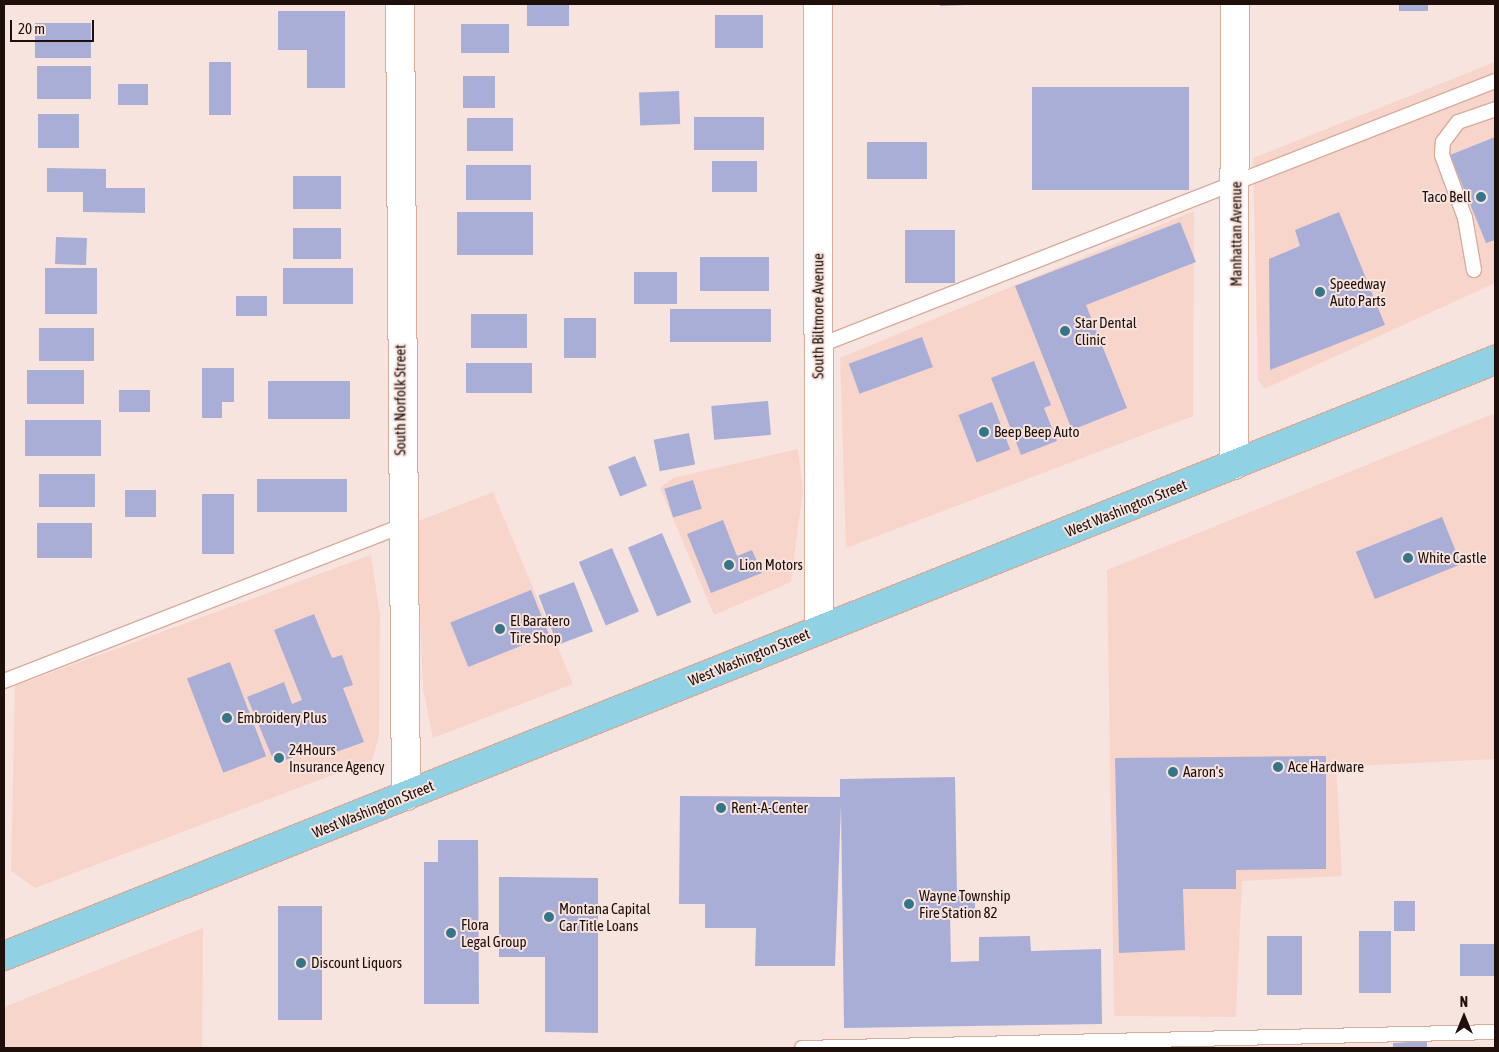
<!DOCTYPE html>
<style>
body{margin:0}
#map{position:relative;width:1499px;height:1052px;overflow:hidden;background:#f8e4de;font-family:"Asap Condensed",sans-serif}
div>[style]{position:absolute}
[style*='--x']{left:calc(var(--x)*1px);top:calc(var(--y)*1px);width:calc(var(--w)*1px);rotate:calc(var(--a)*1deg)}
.built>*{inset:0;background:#f8d5ca}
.building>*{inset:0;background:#a9aed7;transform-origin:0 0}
.roads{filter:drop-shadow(1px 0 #d9ab9b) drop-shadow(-1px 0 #d9ab9b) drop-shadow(0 1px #d9ab9b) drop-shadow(0 -1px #d9ab9b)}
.lane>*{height:14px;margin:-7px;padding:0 7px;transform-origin:7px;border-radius:7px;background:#fff}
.street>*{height:28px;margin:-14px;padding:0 14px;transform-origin:14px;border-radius:14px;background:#fff}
.primary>*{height:28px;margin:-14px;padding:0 14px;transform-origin:14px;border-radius:14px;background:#90d1e3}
.dots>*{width:14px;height:14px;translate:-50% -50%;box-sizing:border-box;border:2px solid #f8e4de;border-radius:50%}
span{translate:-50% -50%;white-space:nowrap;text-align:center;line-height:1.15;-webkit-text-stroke:4px #f8e4de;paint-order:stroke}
.poi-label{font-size:15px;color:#1f0f0a}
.right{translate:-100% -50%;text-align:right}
.left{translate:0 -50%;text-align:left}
.street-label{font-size:15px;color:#1f0f0a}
.frame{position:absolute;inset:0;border:5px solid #1f0f0a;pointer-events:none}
.north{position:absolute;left:1439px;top:992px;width:50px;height:50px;-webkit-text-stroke:4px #f8e4de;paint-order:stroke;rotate:0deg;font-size:14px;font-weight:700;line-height:20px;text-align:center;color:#1f0f0a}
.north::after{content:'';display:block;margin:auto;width:18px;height:22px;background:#1f0f0a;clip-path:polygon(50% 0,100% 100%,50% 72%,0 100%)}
.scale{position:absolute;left:10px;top:20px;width:84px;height:22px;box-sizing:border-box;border:2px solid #1f0f0a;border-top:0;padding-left:6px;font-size:15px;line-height:18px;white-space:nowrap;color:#1f0f0a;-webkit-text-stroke:4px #f8e4de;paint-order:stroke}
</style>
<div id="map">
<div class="built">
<i style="clip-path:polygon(1495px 62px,1495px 283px,1264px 389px,1258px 380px,1253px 158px)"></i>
<i style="clip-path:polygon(1194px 211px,1193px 416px,846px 548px,840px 358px)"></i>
<i style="clip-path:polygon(1495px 413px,1495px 759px,1336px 767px,1342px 876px,1242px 881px,1236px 1017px,1114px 1016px,1107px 570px)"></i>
<i style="clip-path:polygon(798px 449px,803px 490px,791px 582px,714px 615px,660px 488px,673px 478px)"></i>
<i style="clip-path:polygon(493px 492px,573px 684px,433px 738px,423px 689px,416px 522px)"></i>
<i style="clip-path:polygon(371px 555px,380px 615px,379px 736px,372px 760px,35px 888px,11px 871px,15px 686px)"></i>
<i style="clip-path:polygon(203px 928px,202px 1048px,4px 1048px,4px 1007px)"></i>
</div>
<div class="building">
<i style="left:527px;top:4px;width:42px;height:22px"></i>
<i style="clip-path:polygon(940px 4px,967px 4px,967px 5px,940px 6px)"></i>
<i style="left:1399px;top:4px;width:29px;height:7px"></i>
<i style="clip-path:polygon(278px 11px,345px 11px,345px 88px,307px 88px,307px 50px,278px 50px)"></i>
<i style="left:715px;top:15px;width:48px;height:33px"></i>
<i style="left:35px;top:23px;width:56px;height:35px"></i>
<i style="left:461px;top:24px;width:48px;height:29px"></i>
<i style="left:209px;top:62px;width:22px;height:53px"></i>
<i style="left:37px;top:66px;width:54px;height:33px"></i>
<i style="left:463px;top:76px;width:32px;height:32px"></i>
<i style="left:118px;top:84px;width:30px;height:21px"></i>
<i style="left:1032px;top:87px;width:157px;height:103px"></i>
<i style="left:679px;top:91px;width:33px;height:40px;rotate:88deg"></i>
<i style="left:38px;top:114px;width:41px;height:34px"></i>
<i style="left:694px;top:117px;width:70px;height:33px"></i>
<i style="left:467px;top:118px;width:46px;height:33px"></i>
<i style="clip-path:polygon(1495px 137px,1495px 240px,1486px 243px,1450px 155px)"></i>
<i style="left:867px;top:142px;width:60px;height:37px"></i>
<i style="left:712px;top:161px;width:45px;height:31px"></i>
<i style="left:466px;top:165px;width:65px;height:35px"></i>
<i style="clip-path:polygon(47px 168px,106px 169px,106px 188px,145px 188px,145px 213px,83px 212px,83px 192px,47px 192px)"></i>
<i style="left:293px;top:176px;width:48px;height:33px"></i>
<i style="left:457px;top:212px;width:76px;height:43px"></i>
<i style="clip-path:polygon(1339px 212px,1385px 325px,1270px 370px,1269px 259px,1300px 246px,1295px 230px)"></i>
<i style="clip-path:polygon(1180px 222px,1196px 262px,1086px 305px,1127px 408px,1072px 430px,1015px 286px)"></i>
<i style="left:293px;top:228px;width:48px;height:31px"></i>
<i style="left:905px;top:230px;width:50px;height:53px"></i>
<i style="left:56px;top:237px;width:31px;height:27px;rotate:2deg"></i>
<i style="left:700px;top:257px;width:69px;height:34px"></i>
<i style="left:45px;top:268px;width:52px;height:46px"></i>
<i style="left:283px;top:268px;width:70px;height:36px"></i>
<i style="left:634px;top:272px;width:43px;height:32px"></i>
<i style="left:236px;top:296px;width:31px;height:20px"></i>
<i style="left:670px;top:309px;width:101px;height:33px"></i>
<i style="left:471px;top:314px;width:56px;height:34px"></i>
<i style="left:564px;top:318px;width:32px;height:40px"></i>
<i style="left:39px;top:328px;width:55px;height:33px"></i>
<i style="left:922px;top:337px;width:32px;height:78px;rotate:70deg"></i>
<i style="clip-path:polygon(1034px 361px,1051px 405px,1044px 408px,1057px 441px,1021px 455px,991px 378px)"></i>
<i style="left:466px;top:363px;width:66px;height:30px"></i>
<i style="clip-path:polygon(202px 368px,234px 368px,234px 402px,222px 402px,222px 418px,202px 418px)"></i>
<i style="left:27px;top:370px;width:57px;height:34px"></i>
<i style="left:268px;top:381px;width:82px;height:38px"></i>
<i style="left:119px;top:390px;width:31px;height:22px"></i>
<i style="left:768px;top:401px;width:34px;height:57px;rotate:85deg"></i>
<i style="left:992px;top:402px;width:51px;height:36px;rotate:69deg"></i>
<i style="left:25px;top:420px;width:76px;height:36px"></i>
<i style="left:689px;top:433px;width:32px;height:36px;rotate:79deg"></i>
<i style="left:635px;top:456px;width:32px;height:29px;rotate:68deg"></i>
<i style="left:39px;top:474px;width:56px;height:33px"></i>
<i style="left:257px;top:479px;width:90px;height:33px"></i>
<i style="left:693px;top:480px;width:30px;height:30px;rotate:73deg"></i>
<i style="left:125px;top:490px;width:31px;height:27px"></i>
<i style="left:202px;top:494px;width:32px;height:60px"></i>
<i style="left:1442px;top:517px;width:51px;height:93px;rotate:68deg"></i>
<i style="clip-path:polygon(723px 520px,737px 556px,752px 550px,762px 573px,711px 593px,687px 534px)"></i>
<i style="left:37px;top:523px;width:55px;height:35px"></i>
<i style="left:662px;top:533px;width:75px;height:37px;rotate:67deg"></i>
<i style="left:612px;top:548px;width:69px;height:36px;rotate:67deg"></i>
<i style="left:574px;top:582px;width:53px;height:38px;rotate:69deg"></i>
<i style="left:531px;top:590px;width:48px;height:87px;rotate:68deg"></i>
<i style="clip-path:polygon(314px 614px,332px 658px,342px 655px,353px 685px,343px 688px,364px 742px,325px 756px,322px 746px,275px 764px,247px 697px,284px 682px,292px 704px,302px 700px,274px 630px)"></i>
<i style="left:230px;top:662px;width:101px;height:46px;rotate:69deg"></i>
<i style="clip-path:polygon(1326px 756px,1326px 869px,1236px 870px,1236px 889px,1183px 889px,1185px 950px,1119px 953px,1115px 758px)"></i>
<i style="clip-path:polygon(955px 777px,957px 896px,975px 895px,975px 912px,950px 912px,951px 962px,979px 961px,979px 937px,1030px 936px,1031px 951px,1101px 949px,1102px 1024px,844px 1028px,841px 806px,835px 966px,755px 966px,756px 928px,705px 928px,705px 904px,679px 904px,680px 796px,840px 797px,840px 779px)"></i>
<i style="clip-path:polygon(438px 840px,478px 840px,479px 1004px,424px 1004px,424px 862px,438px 862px)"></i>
<i style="clip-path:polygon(499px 877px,598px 878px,598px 1033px,545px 1032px,545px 957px,499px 957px)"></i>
<i style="left:1394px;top:901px;width:21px;height:30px"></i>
<i style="left:278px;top:906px;width:44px;height:114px"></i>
<i style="left:1359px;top:931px;width:32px;height:62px"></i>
<i style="left:1267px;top:936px;width:35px;height:59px"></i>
<i style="left:1460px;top:944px;width:35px;height:32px"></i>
<i style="clip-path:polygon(1427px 1041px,1427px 1048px,1393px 1048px,1393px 1043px)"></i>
</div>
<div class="roads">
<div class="lane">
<i style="--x:1474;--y:270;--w:53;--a:-99.8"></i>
<i style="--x:1465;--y:218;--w:67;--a:-110.1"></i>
<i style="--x:1442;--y:155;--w:13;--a:-86"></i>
<i style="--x:1443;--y:142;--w:25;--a:-53"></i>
<i style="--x:1458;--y:122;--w:39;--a:-19"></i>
<i style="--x:818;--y:346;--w:727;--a:-21.38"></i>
<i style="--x:4;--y:681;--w:426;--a:-21.3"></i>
<i style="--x:802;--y:1048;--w:693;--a:-1.32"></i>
</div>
<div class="street">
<i style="--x:400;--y:4;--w:792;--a:89.57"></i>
<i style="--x:818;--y:4;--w:624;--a:89.91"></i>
<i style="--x:1234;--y:465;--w:461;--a:-89.9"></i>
</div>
<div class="primary">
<i style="--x:4;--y:956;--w:1606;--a:-21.79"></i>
</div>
</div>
<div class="dots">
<i style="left:1481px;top:197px;background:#347588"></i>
<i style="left:1320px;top:292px;background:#347588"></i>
<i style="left:1065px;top:331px;background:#347588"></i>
<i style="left:984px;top:432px;background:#347588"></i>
<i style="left:1408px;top:558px;background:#347588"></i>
<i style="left:729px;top:565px;background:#347588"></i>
<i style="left:500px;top:629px;background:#347588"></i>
<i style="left:227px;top:718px;background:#347588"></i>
<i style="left:279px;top:758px;background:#347588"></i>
<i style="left:1278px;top:767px;background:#347588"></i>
<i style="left:1173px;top:772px;background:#347588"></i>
<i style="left:721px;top:808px;background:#347588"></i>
<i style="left:909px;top:904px;background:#347588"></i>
<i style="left:549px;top:917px;background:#347588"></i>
<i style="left:451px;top:933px;background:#347588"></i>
<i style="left:301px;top:963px;background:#347588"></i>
</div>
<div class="poi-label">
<span class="right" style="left:1471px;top:197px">Taco Bell</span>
<span class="left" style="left:1330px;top:292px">Speedway<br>Auto Parts</span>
<span class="left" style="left:1075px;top:331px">Star Dental<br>Clinic</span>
<span class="left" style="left:994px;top:432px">Beep Beep Auto</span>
<span class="left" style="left:1418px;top:558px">White Castle</span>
<span class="left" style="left:739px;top:565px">Lion Motors</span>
<span class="left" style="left:510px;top:629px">El Baratero<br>Tire Shop</span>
<span class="left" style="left:237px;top:718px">Embroidery Plus</span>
<span class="left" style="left:289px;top:758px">24Hours<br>Insurance Agency</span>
<span class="left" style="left:1288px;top:767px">Ace Hardware</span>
<span class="left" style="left:1183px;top:772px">Aaron's</span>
<span class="left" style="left:731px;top:808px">Rent-A-Center</span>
<span class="left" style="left:919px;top:904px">Wayne Township<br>Fire Station 82</span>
<span class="left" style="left:559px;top:917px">Montana Capital<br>Car Title Loans</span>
<span class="left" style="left:461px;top:933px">Flora<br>Legal Group</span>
<span class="left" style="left:311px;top:963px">Discount Liquors</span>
</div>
<div class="street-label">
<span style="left:1236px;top:234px;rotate:-90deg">Manhattan Avenue</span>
<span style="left:818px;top:316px;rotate:-90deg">South Biltmore Avenue</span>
<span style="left:400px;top:400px;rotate:-90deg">South Norfolk Street</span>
<span style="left:1126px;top:508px;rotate:-22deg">West Washington Street</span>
<span style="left:749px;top:657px;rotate:-22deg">West Washington Street</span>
<span style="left:373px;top:809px;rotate:-22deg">West Washington Street</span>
</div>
<div class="frame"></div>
<div class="north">N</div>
<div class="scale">20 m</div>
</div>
